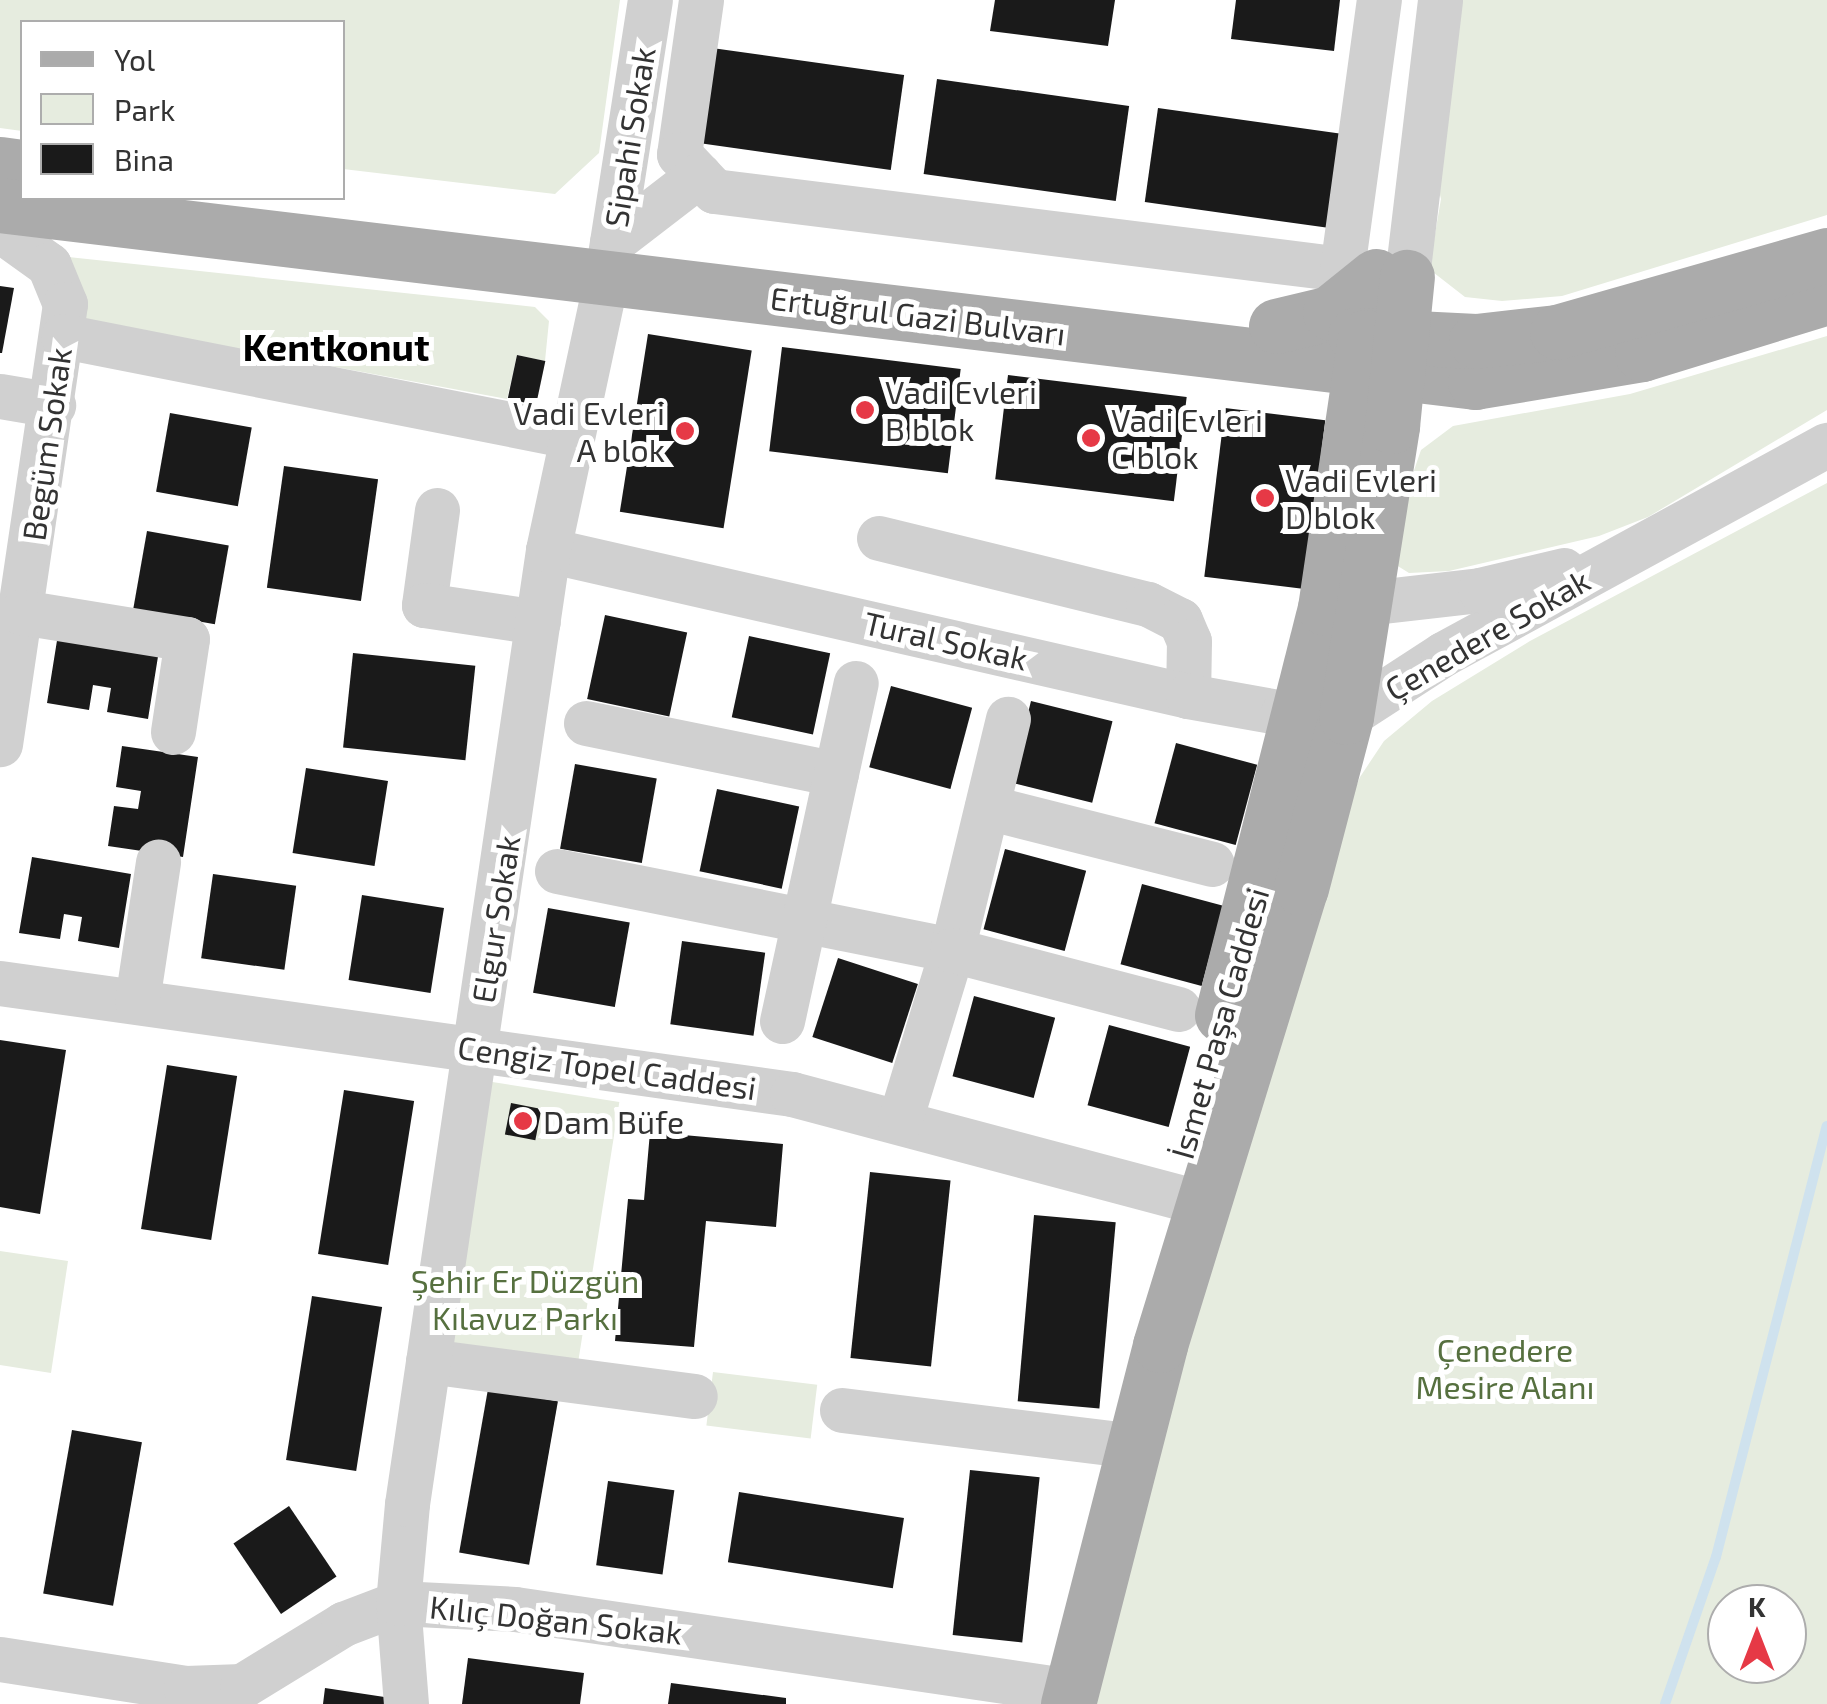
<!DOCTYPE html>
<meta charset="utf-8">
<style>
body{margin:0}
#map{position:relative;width:1827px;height:1704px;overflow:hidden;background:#fff;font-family:"Exo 2",sans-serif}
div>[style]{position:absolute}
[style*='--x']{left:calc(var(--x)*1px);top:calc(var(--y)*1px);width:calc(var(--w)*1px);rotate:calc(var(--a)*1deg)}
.green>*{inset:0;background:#e6ecdf;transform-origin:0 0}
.stream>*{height:10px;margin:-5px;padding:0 5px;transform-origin:5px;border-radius:5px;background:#cfe2ee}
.building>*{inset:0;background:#1a1a1a;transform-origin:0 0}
.minor>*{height:45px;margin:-22.5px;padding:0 22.5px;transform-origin:22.5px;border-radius:22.5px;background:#d0d0d0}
.major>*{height:55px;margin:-27.5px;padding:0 27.5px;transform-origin:27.5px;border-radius:27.5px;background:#ababab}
.dots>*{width:28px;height:28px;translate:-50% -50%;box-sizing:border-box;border:5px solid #fff;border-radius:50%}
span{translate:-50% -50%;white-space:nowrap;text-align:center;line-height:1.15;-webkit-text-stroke:10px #fff;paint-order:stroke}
.street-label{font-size:32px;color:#333}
.poi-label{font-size:32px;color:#333}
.left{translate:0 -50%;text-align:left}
.right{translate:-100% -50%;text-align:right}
.park-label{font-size:32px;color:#56703f}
.quarter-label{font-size:38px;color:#000;font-weight:700}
.legend{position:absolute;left:20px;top:20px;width:325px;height:180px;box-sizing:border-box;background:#fff;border:2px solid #adadad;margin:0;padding:12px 18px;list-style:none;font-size:30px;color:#333}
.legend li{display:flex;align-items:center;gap:20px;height:50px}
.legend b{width:50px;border:2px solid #adadad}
.north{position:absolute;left:1707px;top:1584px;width:100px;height:100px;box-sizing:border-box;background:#fff;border:2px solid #adadad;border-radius:50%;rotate:0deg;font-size:28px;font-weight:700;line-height:40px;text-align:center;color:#333}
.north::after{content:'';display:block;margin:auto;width:35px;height:45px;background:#e63946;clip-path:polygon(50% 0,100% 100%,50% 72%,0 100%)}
</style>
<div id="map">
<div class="green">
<i style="clip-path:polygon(0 0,620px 0,599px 153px,555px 194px,343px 169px,342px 22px,22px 22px,22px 131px,0 128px)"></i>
<i style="clip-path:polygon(1449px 0,1827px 0,1827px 215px,1562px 296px,1502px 301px,1465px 297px,1429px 269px,1441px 199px,1430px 155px)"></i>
<i style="clip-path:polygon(59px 256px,535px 307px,549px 321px,545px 361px,517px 355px,507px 399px,78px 319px)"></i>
<i style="clip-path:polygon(1827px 336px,1827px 410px,1648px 517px,1599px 536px,1449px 571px,1409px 573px,1393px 563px,1399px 514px,1421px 450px,1453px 426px,1630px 394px)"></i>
<i style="clip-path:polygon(evenodd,1827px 483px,1827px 1704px,1090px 1704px,1173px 1350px,1334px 840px,1360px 777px,1384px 741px,1432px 701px,1530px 641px,1827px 483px,1727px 1604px,1787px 1604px,1787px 1664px,1727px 1664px,1727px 1604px)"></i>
<i style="left:486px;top:1081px;width:135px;height:285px;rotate:9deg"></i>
<i style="clip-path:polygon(0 1251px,68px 1261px,51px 1373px,0 1365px)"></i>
<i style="left:713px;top:1372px;width:105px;height:54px;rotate:7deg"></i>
</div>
<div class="stream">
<i style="--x:1665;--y:1704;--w:156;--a:-70.9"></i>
<i style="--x:1716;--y:1557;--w:445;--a:-75.6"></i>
</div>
<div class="building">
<i style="clip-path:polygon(995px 0,1115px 0,1108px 46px,990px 31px)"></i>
<i style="clip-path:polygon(1236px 0,1340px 0,1334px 51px,1231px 39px)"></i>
<i style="left:712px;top:48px;width:194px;height:96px;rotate:8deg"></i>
<i style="left:937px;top:79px;width:194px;height:96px;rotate:8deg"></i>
<i style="left:1158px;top:108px;width:194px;height:95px;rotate:8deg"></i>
<i style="clip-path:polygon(0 286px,14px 288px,2px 353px,0 353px)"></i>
<i style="left:648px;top:334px;width:105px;height:180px;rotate:9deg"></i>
<i style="left:782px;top:347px;width:180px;height:105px;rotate:7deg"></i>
<i style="left:517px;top:355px;width:29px;height:45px;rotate:12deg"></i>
<i style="left:1008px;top:375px;width:180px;height:105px;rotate:7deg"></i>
<i style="left:1225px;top:408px;width:101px;height:170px;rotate:7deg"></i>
<i style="left:170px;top:413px;width:83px;height:80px;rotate:10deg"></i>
<i style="left:284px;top:466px;width:95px;height:123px;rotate:8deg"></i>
<i style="left:147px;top:531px;width:83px;height:80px;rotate:10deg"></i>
<i style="left:605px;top:615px;width:84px;height:86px;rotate:12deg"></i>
<i style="clip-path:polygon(59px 628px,160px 644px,148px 719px,107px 712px,111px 688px,93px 685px,89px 710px,47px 703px)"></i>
<i style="left:749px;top:636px;width:83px;height:83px;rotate:12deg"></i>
<i style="left:353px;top:653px;width:123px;height:95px;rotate:6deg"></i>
<i style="left:891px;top:686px;width:84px;height:84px;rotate:15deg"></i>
<i style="left:1031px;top:701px;width:84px;height:84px;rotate:14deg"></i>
<i style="left:1176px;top:743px;width:84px;height:83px;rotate:15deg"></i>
<i style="clip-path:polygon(122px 746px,198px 757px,183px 857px,108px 846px,114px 806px,138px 809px,141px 791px,116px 787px)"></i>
<i style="left:575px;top:764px;width:83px;height:86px;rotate:10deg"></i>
<i style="left:306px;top:768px;width:83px;height:86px;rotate:9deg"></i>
<i style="left:717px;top:789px;width:84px;height:84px;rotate:12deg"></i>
<i style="left:1005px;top:849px;width:84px;height:83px;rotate:15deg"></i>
<i style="clip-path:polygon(32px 857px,131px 874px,119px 948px,78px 941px,82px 917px,64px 914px,60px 939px,19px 933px)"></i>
<i style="left:213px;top:874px;width:84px;height:85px;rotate:8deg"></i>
<i style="left:1142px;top:884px;width:84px;height:83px;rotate:15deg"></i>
<i style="left:362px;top:895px;width:83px;height:86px;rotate:9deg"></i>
<i style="left:548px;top:908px;width:83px;height:86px;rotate:10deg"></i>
<i style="left:682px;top:941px;width:84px;height:84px;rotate:8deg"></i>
<i style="left:838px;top:958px;width:84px;height:83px;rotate:18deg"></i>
<i style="left:974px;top:996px;width:84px;height:83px;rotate:15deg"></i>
<i style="left:1109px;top:1025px;width:84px;height:83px;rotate:15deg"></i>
<i style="clip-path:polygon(0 1040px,66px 1050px,40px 1214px,0 1207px)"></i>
<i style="left:167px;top:1065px;width:71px;height:166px;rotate:9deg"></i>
<i style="left:344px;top:1090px;width:71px;height:166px;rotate:9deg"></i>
<i style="left:511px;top:1103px;width:31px;height:32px;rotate:11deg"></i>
<i style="clip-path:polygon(650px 1132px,783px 1144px,776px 1227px,706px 1221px,694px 1347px,615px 1341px,628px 1199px,644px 1200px)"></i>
<i style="left:870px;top:1172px;width:81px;height:187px;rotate:6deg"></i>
<i style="left:1034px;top:1215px;width:82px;height:187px;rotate:5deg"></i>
<i style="left:312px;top:1296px;width:71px;height:166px;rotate:9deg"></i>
<i style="left:488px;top:1389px;width:71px;height:166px;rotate:10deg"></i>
<i style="left:72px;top:1430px;width:71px;height:166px;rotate:10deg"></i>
<i style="left:970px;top:1470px;width:70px;height:166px;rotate:6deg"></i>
<i style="left:608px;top:1481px;width:67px;height:85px;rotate:8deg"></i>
<i style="left:739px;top:1492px;width:167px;height:71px;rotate:9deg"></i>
<i style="left:289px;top:1506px;width:85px;height:67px;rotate:56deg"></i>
<i style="clip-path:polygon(468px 1658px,584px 1673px,580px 1704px,462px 1704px)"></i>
<i style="clip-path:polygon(671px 1683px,786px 1698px,786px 1704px,668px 1704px)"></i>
<i style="clip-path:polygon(325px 1688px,391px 1698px,390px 1704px,323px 1704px)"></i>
</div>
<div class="minor">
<i style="--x:701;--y:0;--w:156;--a:98.1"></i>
<i style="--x:679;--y:154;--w:51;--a:46.6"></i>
<i style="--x:714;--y:191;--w:633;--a:7.08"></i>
<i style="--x:1342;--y:269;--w:272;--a:-82.2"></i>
<i style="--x:0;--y:230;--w:60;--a:35.5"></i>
<i style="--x:49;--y:265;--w:42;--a:67.7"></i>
<i style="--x:65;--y:304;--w:445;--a:98.4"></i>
<i style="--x:612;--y:242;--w:110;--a:-37.6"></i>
<i style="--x:1407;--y:277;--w:279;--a:-83.2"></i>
<i style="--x:63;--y:336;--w:518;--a:11.14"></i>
<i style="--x:0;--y:396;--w:54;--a:9.6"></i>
<i style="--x:437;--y:510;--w:96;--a:97.8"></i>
<i style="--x:424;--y:605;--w:115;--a:8.5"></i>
<i style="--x:879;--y:538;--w:277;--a:13.8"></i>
<i style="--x:1148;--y:604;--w:36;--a:27"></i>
<i style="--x:1180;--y:620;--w:23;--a:67"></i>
<i style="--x:1189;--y:641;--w:55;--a:91"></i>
<i style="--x:548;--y:550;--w:656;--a:12.85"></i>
<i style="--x:1188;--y:696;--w:97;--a:10.1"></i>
<i style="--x:1283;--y:713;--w:63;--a:3.6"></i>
<i style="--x:1346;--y:717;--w:116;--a:-33"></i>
<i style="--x:1443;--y:654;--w:437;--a:-28.6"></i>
<i style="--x:1331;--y:607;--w:150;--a:-6.5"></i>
<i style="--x:1480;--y:590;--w:86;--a:-13.4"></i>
<i style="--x:21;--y:612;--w:168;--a:9.2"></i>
<i style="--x:187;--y:639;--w:94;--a:98.6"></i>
<i style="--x:586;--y:723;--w:255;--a:11.5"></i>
<i style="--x:987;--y:807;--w:232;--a:14.2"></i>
<i style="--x:557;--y:871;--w:403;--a:11.3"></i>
<i style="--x:952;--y:950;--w:238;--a:-76.4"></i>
<i style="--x:0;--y:983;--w:800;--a:7.98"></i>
<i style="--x:792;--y:1094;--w:425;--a:14.9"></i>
<i style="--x:137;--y:1001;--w:141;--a:-81.4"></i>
<i style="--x:782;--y:1021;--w:346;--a:-77.7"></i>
<i style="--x:900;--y:1120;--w:178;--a:-73"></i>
<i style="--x:952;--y:950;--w:234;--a:14.6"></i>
<i style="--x:428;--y:1361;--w:269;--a:7.5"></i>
<i style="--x:842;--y:1410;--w:294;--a:7"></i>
<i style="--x:0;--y:1659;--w:188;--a:8.9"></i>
<i style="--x:186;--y:1688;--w:56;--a:-2"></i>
<i style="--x:242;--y:1686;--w:119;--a:-31.5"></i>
<i style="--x:343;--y:1624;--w:59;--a:-20.9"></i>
<i style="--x:398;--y:1603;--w:117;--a:2.9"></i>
<i style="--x:515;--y:1609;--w:563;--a:8.37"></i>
<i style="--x:406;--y:1704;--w:101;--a:-94.5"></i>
<i style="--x:398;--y:1603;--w:99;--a:-84.8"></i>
<i style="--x:407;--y:1504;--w:964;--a:-81.59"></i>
<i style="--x:548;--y:550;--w:282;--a:-77.9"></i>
<i style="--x:607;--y:274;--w:277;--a:-81.1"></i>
</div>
<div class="major">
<i style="--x:0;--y:164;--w:22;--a:8"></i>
<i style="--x:0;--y:205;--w:1486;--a:6.84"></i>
<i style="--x:1475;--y:382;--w:169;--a:-9.5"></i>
<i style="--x:1642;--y:354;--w:194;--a:-17.1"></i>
<i style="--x:1276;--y:326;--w:56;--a:-13.5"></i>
<i style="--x:1330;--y:313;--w:59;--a:-38.8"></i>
<i style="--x:1355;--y:335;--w:121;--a:2.8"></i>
<i style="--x:1476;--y:341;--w:81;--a:-6.3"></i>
<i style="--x:1557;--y:332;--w:281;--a:-15.9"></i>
<i style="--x:1222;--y:1015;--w:420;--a:-75.8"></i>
<i style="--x:1325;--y:608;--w:274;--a:-81.6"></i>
<i style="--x:1068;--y:1704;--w:371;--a:-75.6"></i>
<i style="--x:1160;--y:1345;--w:478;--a:-72.9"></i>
<i style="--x:1301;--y:888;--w:177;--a:-75.3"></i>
<i style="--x:1346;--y:717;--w:295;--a:-81"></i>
<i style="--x:1392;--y:426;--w:150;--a:-84.3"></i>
</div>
<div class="dots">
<i style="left:865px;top:410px;background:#e63946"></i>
<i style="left:685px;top:431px;background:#e63946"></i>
<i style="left:1091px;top:438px;background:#e63946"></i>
<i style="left:1265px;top:498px;background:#e63946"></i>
<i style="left:523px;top:1121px;background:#e63946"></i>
</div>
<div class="street-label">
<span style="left:629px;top:137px;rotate:-81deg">Sipahi Sokak</span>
<span style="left:918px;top:315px;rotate:7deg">Ertuğrul Gazi Bulvarı</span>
<span style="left:46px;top:444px;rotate:-82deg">Begüm Sokak</span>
<span style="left:1487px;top:634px;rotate:-30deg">Çenedere Sokak</span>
<span style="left:946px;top:640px;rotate:13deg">Tural Sokak</span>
<span style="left:495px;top:919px;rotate:-81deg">Elgur Sokak</span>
<span style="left:1219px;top:1023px;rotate:-74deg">İsmet Paşa Caddesi</span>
<span style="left:607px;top:1067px;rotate:8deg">Cengiz Topel Caddesi</span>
<span style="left:556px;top:1619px;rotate:6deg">Kılıç Doğan Sokak</span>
</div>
<div class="poi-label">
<span class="left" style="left:885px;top:410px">Vadi Evleri<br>B blok</span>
<span class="right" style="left:665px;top:431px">Vadi Evleri<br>A blok</span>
<span class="left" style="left:1111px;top:438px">Vadi Evleri<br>C blok</span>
<span class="left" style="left:1285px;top:498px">Vadi Evleri<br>D blok</span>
<span class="left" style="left:543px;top:1121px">Dam Büfe</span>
</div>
<div class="park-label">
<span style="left:525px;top:1299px">Şehir Er Düzgün<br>Kılavuz Parkı</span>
<span style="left:1505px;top:1368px">Çenedere<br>Mesire Alanı</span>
</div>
<div class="quarter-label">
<span style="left:336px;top:347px">Kentkonut</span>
</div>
<ul class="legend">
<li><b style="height:12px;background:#ababab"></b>Yol</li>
<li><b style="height:28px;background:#e6ecdf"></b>Park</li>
<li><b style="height:28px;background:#1a1a1a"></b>Bina</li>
</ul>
<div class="north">K</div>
</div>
